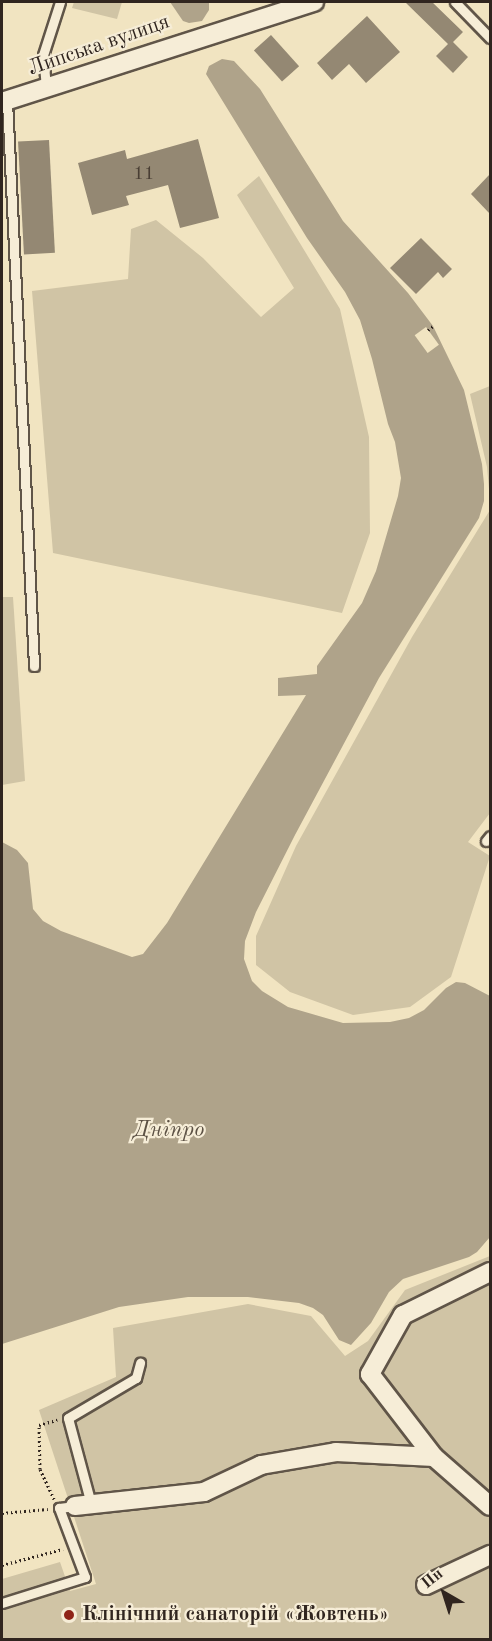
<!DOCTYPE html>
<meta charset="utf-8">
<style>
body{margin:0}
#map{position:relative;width:492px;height:1641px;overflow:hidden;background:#f1e4c1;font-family:"Old Standard TT",serif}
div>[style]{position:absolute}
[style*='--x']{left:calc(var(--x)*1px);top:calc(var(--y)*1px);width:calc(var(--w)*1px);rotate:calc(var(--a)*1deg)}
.green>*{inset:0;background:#d0c4a5}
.water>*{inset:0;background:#afa38a}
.pier>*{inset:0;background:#f1e4c1;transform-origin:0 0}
.building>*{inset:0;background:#948873;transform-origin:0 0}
.path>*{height:3px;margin-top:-1.5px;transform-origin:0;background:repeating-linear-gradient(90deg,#30251f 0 1.5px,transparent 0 4.5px)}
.roads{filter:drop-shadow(2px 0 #605548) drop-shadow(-2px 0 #605548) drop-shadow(0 2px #605548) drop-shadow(0 -2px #605548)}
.service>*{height:9px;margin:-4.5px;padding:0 4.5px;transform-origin:4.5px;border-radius:4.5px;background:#f6edd7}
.minor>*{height:18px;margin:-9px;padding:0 9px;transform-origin:9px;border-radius:9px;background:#f6edd7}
.dots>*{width:16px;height:16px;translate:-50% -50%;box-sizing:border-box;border:3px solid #f6edd7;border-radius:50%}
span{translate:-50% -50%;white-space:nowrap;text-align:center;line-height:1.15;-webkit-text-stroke:4.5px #f6edd7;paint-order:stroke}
.number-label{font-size:18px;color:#493e34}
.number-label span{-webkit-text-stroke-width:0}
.street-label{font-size:21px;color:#30251f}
.poi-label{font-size:21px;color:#30251f;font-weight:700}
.left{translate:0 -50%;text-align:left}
.water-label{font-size:22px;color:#5c5144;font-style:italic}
.frame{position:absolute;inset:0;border:3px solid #30251f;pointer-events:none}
.north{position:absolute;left:414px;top:1563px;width:60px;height:60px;-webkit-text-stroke:4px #f6edd7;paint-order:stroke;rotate:321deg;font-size:16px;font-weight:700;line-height:24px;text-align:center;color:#30251f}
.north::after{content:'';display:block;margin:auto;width:21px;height:27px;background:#30251f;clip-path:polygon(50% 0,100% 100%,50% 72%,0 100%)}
</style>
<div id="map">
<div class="green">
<i style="clip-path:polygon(74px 2px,122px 2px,117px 19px,72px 8px)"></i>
<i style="clip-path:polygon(259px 176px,340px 309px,369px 437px,370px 533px,342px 613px,53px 553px,32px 291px,128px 279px,131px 229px,156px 220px,203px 258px,261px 317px,294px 288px,237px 195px)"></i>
<i style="clip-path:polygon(490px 386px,490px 500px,487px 467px,470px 394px)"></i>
<i style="clip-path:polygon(490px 510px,490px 813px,468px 842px,490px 856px,451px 977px,410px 1007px,353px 1015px,290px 992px,256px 965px,256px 936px,296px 846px,412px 637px)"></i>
<i style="clip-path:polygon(2px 597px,13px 597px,25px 781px,2px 785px)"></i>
<i style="clip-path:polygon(490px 1256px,490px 1639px,2px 1640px,2px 1579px,60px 1562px,70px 1591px,96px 1584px,39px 1410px,116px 1377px,113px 1328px,248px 1304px,311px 1316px,345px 1356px,368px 1341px,405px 1290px)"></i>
</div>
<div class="water">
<i style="clip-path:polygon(170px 2px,209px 2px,209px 10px,202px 21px,189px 23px,183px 21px)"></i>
<i style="clip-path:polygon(222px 59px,234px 61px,260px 89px,343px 221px,408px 293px,433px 326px,464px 390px,482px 464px,484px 484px,484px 501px,479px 518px,379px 678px,295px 835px,256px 912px,245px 941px,244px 959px,252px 981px,262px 991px,288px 1007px,343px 1023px,390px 1022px,409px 1018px,424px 1010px,446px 988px,456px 982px,465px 983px,490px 996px,490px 1237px,477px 1252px,469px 1257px,403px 1279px,389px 1292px,371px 1323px,351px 1345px,339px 1340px,323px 1315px,313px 1308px,299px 1303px,248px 1297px,188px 1297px,119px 1307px,2px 1344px,2px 842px,17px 850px,28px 863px,33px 909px,43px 921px,61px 931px,132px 957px,143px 954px,167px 923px,306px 695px,278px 696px,278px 678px,317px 674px,317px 666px,362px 603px,376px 571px,398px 496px,401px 478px,395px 442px,388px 424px,372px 359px,360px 320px,345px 292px,307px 238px,206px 74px,209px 66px)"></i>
</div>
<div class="pier">
<i style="left:426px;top:327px;width:22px;height:14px;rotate:54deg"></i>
</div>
<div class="building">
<i style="clip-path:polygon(405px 2px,432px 2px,463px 32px,453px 42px,468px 57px,453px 73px,436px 56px,448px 44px)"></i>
<i style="clip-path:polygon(367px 16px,400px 52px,366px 83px,349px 64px,332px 80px,317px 63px)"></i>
<i style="left:271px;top:35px;width:42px;height:23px;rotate:48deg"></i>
<i style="clip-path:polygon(198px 139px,219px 218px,180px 228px,168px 185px,126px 196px,129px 205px,92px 215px,78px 163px,125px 150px,127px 159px)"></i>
<i style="left:49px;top:140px;width:113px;height:31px;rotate:87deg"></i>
<i style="clip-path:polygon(490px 174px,490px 214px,471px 194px)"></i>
<i style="clip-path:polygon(421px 238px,452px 269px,443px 278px,438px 272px,416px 294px,390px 268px)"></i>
</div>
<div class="path">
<i style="--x:428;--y:330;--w:6;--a:-39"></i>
<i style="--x:54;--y:1499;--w:33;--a:-115"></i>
<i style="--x:40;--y:1469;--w:44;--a:-91.3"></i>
<i style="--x:39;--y:1425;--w:19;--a:-16"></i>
<i style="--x:2;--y:1513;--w:46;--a:-5"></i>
<i style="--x:2;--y:1565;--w:63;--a:-14.7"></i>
</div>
<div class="roads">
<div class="service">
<i style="--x:455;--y:2;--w:50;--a:45.8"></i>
<i style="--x:46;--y:88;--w:33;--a:-95"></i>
<i style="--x:43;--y:55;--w:56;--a:-72.2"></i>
<i style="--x:7;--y:101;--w:566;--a:87.26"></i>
<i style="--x:486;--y:841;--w:6;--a:-51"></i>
<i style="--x:91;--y:1504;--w:89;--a:-105"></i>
<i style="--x:68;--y:1418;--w:79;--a:-30.5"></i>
<i style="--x:136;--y:1378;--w:16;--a:-75"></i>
<i style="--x:2;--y:1603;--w:87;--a:-17.4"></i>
<i style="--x:85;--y:1577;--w:74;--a:-110.6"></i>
<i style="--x:59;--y:1508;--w:16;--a:-7"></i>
</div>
<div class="minor">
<i style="--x:2;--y:102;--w:328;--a:-17.8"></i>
<i style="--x:490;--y:1272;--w:97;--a:153.7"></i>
<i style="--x:403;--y:1315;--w:68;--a:119.2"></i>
<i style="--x:370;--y:1374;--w:105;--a:52.4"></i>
<i style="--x:434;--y:1457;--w:74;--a:41.2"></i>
<i style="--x:75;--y:1506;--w:130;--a:-6.2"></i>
<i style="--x:204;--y:1492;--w:63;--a:-25.3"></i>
<i style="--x:261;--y:1465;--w:76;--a:-9.8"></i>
<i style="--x:336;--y:1452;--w:98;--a:2.9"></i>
<i style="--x:426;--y:1585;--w:71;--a:-25.1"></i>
</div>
</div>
<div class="dots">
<i style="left:69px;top:1615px;background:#8f2418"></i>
</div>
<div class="number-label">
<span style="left:144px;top:174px">11</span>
</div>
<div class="street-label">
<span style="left:99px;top:46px;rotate:-19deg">Липська вулиця</span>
</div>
<div class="poi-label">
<span class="left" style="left:82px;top:1615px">Клінічний санаторій «Жовтень»</span>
</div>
<div class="water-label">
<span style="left:169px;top:1131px">Дніпро</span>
</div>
<div class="frame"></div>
<div class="north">Пн</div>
</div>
